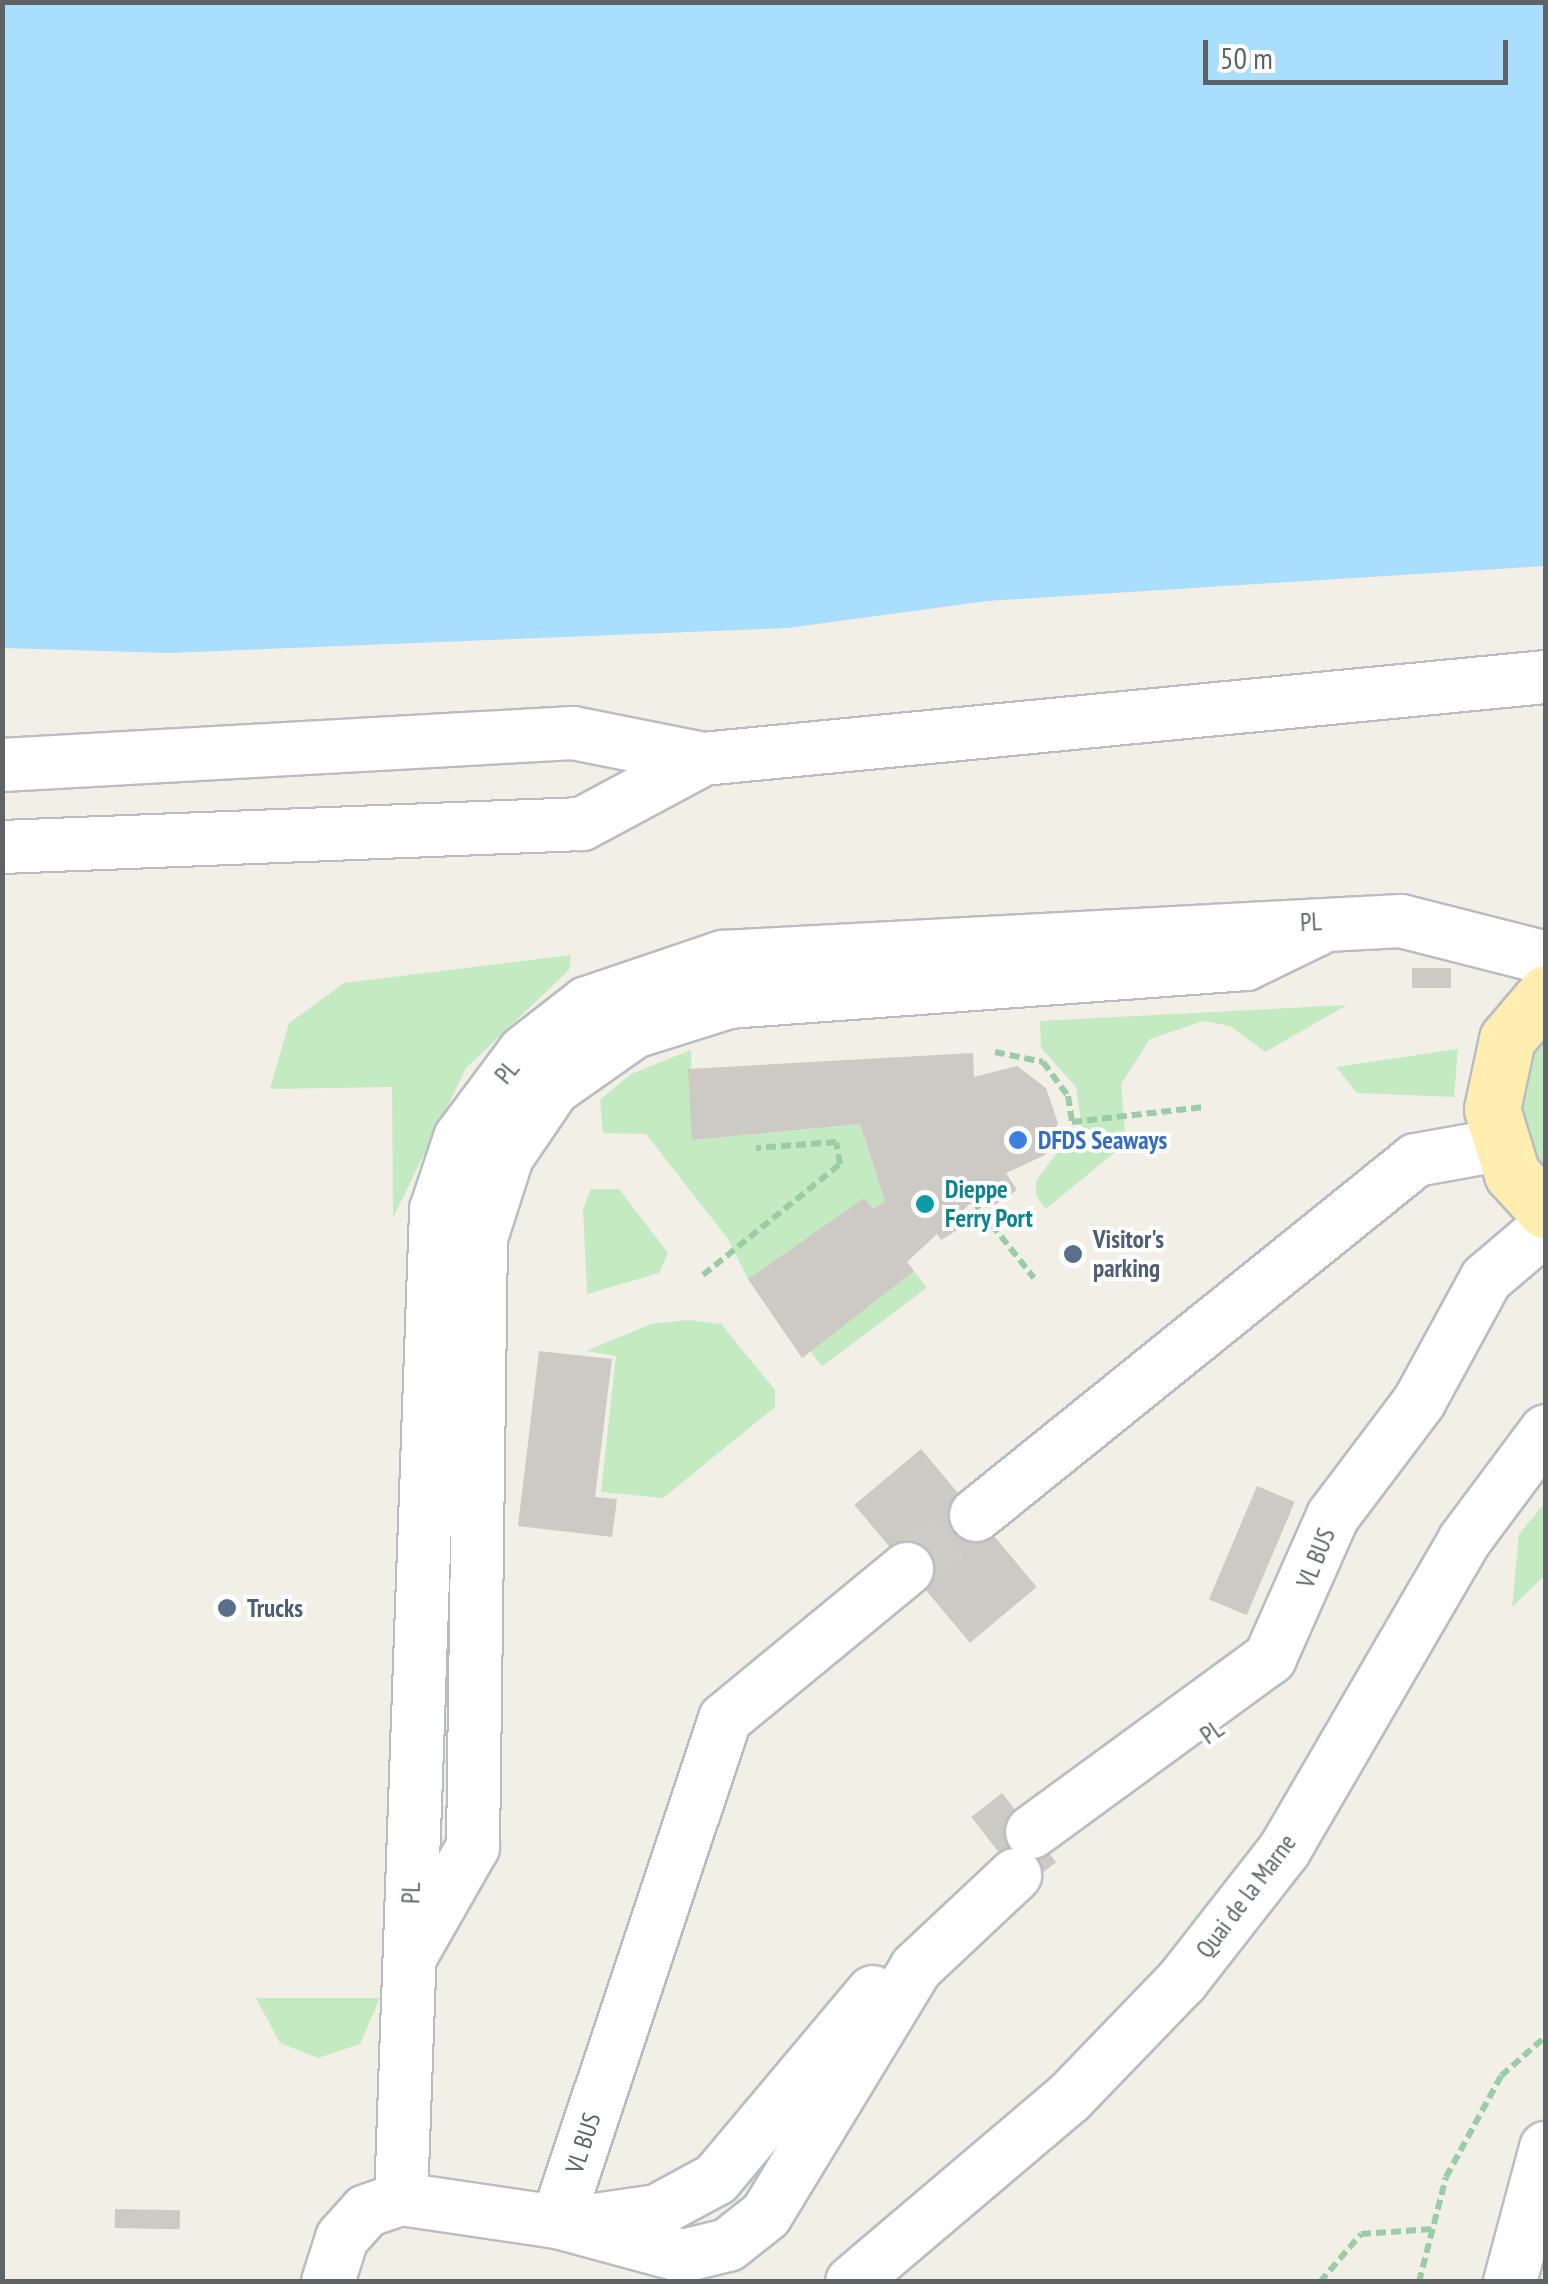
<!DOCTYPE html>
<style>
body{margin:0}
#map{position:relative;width:1548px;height:2284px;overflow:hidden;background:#f2efe7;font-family:"PT Sans Narrow",sans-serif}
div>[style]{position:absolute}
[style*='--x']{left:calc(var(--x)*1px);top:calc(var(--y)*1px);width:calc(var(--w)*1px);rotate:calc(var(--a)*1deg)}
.green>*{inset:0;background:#c4eac2;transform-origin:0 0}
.water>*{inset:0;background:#aadeff}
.building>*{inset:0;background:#cdc9c4;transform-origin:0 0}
.minor-tunnel>*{height:52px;margin-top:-26px;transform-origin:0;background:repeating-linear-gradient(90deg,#cdccc7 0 52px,transparent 0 78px)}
.path>*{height:6px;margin-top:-3px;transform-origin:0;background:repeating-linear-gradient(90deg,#9acca6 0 10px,transparent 0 15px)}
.roads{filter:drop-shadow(2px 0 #b9bdc1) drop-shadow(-2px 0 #b9bdc1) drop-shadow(0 2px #b9bdc1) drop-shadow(0 -2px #b9bdc1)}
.minor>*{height:52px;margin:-26px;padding:0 26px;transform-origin:26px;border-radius:26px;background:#fff}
.major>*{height:55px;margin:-27.5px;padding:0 27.5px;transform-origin:27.5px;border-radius:27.5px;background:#ffeeaf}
.dots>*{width:28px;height:28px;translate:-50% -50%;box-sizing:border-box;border:5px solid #fff;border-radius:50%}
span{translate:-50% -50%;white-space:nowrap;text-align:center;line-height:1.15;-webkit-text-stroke:8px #fff;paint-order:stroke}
.street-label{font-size:25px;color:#5e6368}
.shop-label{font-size:25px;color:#366cbe;font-weight:700}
.left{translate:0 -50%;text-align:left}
.culture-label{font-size:25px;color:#0d838f;font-weight:700}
.service-label{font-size:25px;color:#4e5e75;font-weight:700}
.frame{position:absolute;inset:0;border:5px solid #5e6368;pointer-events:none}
.scale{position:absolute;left:1203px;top:40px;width:305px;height:45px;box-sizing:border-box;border:5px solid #5e6368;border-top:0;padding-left:12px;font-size:30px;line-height:35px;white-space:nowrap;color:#5e6368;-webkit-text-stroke:8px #fff;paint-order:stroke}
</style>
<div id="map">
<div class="green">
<i style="clip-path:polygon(571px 955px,569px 970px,466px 1068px,393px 1218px,392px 1087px,270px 1089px,289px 1023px,344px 983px)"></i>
<i style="clip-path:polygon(1347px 1005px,1265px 1052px,1230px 1026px,1203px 1021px,1150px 1039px,1121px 1084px,1126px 1143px,1046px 1209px,1036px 1196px,1036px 1181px,1059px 1150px,1080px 1149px,1082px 1128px,1076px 1087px,1041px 1048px,1040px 1021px)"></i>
<i style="clip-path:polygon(1545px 1022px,1545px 1182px,1524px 1151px,1516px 1076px)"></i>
<i style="clip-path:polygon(1458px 1049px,1454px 1097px,1357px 1093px,1336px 1067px)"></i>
<i style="clip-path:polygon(691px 1050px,693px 1140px,860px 1124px,885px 1201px,873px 1209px,863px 1199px,748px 1279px,728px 1239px,646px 1134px,603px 1133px,600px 1100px,631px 1074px)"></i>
<i style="clip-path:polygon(591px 1189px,619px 1189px,668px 1253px,659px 1273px,587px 1294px,583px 1209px)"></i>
<i style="left:914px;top:1271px;width:21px;height:131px;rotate:53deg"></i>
<i style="clip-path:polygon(688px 1320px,721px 1324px,775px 1390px,775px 1407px,663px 1498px,601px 1492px,616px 1356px,586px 1351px,651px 1324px)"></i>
<i style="clip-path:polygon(1545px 1503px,1545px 1575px,1512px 1607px,1519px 1534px)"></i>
<i style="clip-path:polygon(256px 1998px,380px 1998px,360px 2044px,318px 2058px,280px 2043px)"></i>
</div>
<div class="water">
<i style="clip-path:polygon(2px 3px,1545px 3px,1545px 566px,987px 601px,788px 628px,169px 653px,3px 648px)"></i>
</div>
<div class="building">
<i style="left:1412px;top:968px;width:39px;height:20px"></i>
<i style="clip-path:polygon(973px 1053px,974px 1077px,1017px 1066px,1046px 1088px,1058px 1123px,1045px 1155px,1006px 1173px,1017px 1190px,993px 1206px,983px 1191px,956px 1217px,962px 1227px,941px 1240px,937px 1234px,907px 1262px,914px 1271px,802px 1358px,748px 1279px,864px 1198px,873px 1209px,885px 1201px,860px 1124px,692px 1140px,688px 1069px)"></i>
<i style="clip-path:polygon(539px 1351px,612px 1359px,595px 1497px,617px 1499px,612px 1537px,518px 1526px)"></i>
<i style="left:921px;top:1449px;width:180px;height:87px;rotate:50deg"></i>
<i style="left:1257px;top:1486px;width:41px;height:123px;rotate:23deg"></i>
<i style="left:1002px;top:1793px;width:88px;height:39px;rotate:52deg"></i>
<i style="left:115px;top:2209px;width:65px;height:19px;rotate:1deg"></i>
</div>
<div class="minor-tunnel">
<i style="--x:907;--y:1569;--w:88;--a:-38"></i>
</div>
<div class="path">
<i style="--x:995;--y:1052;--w:49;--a:11.8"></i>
<i style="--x:1043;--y:1062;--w:42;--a:53.7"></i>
<i style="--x:1068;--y:1096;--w:26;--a:81"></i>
<i style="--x:1072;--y:1122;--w:133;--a:-6.5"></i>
<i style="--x:973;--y:1201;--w:98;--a:51.6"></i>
<i style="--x:703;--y:1275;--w:176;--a:-39"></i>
<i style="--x:840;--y:1164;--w:22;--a:-100"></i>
<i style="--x:836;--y:1142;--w:80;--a:175.7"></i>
<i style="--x:1320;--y:2282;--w:63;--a:-49.5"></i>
<i style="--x:1361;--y:2234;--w:72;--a:-4"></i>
<i style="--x:1419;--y:2282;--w:108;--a:-75.6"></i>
<i style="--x:1446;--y:2177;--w:115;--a:-61.4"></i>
<i style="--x:1501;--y:2076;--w:60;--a:-41.6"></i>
</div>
<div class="roads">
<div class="minor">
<i style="--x:2;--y:765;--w:572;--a:-3.21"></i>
<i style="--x:573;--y:733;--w:133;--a:11.3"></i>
<i style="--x:703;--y:759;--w:847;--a:-5.56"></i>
<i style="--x:2;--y:847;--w:580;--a:-2.27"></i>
<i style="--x:582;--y:824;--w:137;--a:-28.2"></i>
<i style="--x:976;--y:1515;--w:565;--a:-38.9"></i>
<i style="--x:1416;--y:1160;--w:84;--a:-10.2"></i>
<i style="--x:1032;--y:1832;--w:295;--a:-36.2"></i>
<i style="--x:1270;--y:1658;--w:155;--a:-66.1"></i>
<i style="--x:1333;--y:1516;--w:143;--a:-53"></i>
<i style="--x:1419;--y:1402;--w:140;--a:-61.4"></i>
<i style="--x:1486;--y:1279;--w:79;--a:-40.4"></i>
<i style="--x:413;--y:1952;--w:121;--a:-60.3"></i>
<i style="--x:473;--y:1847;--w:609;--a:-89.25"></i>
<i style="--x:481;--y:1238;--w:85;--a:-72.2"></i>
<i style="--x:507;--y:1157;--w:82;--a:-55.9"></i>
<i style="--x:553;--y:1089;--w:99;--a:-35.1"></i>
<i style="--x:634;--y:1032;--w:100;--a:-17.5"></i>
<i style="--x:729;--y:1002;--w:518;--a:-4.2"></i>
<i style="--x:1246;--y:964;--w:78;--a:-25.9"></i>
<i style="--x:401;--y:2199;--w:990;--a:-87.97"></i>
<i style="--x:436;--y:1210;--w:76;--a:-71.6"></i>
<i style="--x:460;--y:1138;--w:107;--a:-53.3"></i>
<i style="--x:524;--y:1052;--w:80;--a:-37.9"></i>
<i style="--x:587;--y:1003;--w:144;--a:-18.7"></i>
<i style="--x:723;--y:957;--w:679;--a:-3.04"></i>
<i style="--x:1401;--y:921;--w:150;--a:14.3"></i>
<i style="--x:588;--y:2221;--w:70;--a:-8.2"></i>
<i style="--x:657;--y:2211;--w:67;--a:-28.5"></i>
<i style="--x:716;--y:2179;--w:244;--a:-50"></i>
<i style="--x:557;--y:2222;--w:530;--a:-71.53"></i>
<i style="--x:725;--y:1719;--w:236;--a:-39.5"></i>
<i style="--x:328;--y:2282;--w:46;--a:-72.3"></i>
<i style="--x:342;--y:2238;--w:36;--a:-48"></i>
<i style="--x:366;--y:2211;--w:37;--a:-19"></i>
<i style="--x:401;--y:2199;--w:158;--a:8.4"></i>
<i style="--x:557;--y:2222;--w:131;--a:15.1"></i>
<i style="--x:683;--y:2256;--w:46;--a:-13.7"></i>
<i style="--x:728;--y:2245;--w:48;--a:-38.3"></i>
<i style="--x:766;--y:2215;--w:289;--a:-58.7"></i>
<i style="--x:916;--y:1968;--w:136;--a:-43.2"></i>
<i style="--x:852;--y:2282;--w:285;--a:-40.3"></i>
<i style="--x:1069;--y:2098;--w:163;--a:-46"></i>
<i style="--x:1182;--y:1981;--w:167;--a:-52"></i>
<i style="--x:1285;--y:1849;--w:356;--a:-59.8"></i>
<i style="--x:1464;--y:1541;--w:137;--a:-53.3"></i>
<i style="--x:1510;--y:2282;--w:139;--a:-75"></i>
</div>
<div class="major">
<i style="--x:1546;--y:993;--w:60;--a:130.3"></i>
<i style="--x:1507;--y:1039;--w:72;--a:102.1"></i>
<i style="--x:1492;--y:1109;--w:68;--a:72.9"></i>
<i style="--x:1512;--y:1174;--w:50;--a:47.4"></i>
</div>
</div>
<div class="dots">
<i style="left:1018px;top:1140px;background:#3f7fe0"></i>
<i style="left:925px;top:1204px;background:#0f9aa8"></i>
<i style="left:1073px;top:1254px;background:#5c6f8a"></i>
<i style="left:227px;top:1608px;background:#5c6f8a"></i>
</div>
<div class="street-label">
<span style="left:1311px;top:922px;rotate:-3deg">PL</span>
<span style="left:507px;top:1072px;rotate:-50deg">PL</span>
<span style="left:1316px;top:1558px;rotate:-68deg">VL BUS</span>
<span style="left:1212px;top:1732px;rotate:-35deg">PL</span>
<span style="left:411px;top:1893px;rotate:-88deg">PL</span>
<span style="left:1246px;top:1896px;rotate:-53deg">Quai de la Marne</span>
<span style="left:583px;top:2143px;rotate:-72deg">VL BUS</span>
</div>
<div class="shop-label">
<span class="left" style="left:1038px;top:1140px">DFDS Seaways</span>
</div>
<div class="culture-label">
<span class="left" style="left:945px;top:1204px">Dieppe<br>Ferry Port</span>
</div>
<div class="service-label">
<span class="left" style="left:1093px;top:1254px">Visitor's<br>parking</span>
<span class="left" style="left:247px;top:1608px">Trucks</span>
</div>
<div class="frame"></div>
<div class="scale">50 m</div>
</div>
